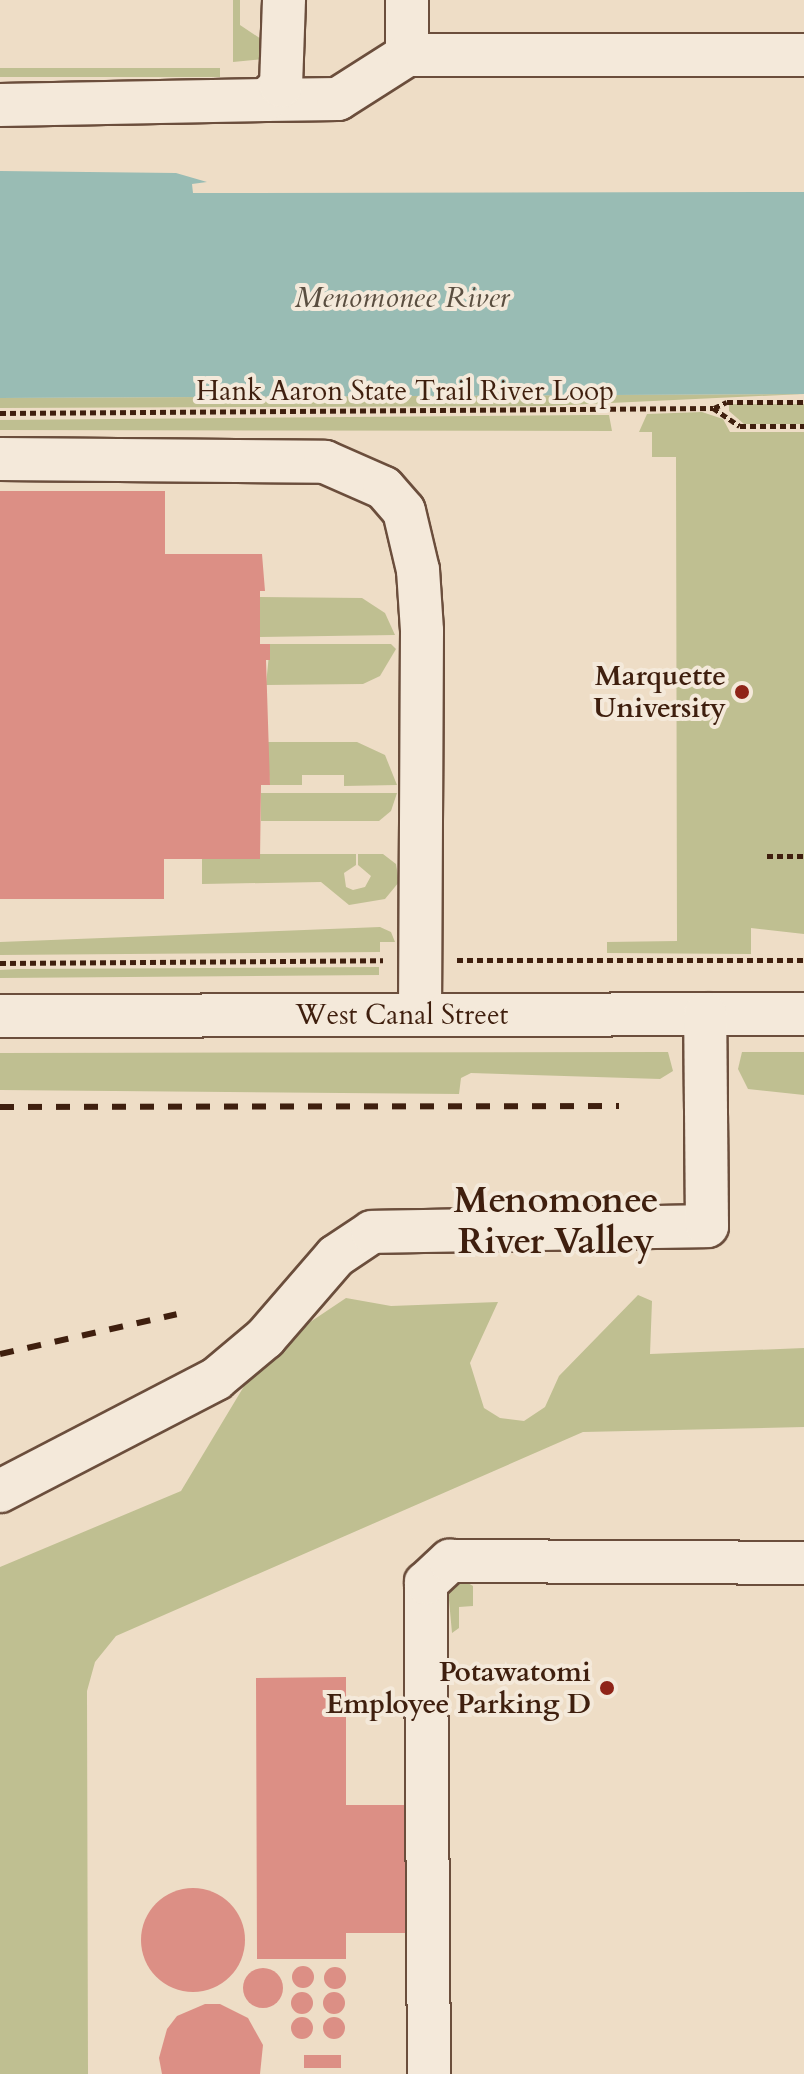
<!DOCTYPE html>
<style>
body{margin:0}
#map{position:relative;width:804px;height:2074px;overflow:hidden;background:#eeddc6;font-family:Cardo,serif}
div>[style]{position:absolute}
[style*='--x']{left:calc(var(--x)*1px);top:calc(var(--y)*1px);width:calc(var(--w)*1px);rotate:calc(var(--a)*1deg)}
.green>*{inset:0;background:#bfbf91;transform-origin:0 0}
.water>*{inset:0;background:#99bcb4}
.building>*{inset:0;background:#dc8f85;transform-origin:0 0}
.round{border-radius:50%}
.path>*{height:5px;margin-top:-2.5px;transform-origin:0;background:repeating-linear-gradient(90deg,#3f1f0e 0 6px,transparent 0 10px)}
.roads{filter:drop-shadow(2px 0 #6b4e3c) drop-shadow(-2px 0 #6b4e3c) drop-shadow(0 2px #6b4e3c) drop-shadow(0 -2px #6b4e3c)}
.minor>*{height:42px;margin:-21px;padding:0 21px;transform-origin:21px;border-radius:21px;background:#f4e9da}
.rail>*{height:6px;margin-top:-3px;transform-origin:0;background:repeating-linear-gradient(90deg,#3f1f0e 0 14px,transparent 0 28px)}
.dots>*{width:22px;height:22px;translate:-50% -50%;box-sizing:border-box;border:4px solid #f4e9da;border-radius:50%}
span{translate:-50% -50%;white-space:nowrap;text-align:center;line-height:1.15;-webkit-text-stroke:8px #f4e9da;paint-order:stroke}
.street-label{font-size:28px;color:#3f1f0e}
.poi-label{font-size:28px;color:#3f1f0e;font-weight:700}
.right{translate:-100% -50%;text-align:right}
.water-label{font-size:30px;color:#5a4e40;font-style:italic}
.district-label{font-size:36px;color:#3f1f0e;font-weight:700}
</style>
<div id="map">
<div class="green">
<i style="clip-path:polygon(233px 0,240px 0,240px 25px,264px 41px,263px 59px,233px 62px)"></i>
<i style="left:0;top:68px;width:220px;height:9px"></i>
<i style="clip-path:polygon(804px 394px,547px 406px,0 408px,0 398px)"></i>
<i style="clip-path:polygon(729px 404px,804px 404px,804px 424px,744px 424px,729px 411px)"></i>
<i style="clip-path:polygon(702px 412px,723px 419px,730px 432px,804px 432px,804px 934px,751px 928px,751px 954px,607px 953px,607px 942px,677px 941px,676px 457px,652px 457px,652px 432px,639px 432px,647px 414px)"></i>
<i style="clip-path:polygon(587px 415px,609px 415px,612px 431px,0 430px,0 420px)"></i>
<i style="clip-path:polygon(260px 597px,362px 598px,385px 613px,395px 635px,260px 637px)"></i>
<i style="clip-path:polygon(270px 644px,391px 644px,396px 649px,380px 676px,363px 684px,266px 685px)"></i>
<i style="clip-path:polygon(266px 742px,357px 742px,385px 755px,397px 785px,344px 786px,344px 775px,302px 775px,302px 785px,270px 785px)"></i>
<i style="clip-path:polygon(261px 793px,397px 793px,391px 811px,379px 821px,261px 821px)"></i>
<i style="clip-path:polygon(260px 854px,356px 854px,356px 865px,344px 873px,346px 887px,353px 890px,365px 887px,371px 876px,358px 865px,358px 854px,383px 854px,396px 864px,399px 882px,385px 899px,349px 905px,321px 882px,202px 884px,202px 859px,259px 859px)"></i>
<i style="clip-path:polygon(380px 927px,391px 932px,395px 942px,380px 942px,380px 952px,0 955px,0 942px)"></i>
<i style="clip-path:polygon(379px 967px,379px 975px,0 978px,0 970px,18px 969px)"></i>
<i style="clip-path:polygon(668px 1052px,673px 1071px,660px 1079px,471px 1073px,461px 1078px,459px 1094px,0 1090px,0 1053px)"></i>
<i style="clip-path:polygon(742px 1052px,804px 1052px,804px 1095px,748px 1089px,738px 1069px)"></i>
<i style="clip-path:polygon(638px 1295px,652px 1301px,650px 1354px,804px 1348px,804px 1427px,583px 1432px,116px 1636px,95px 1662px,87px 1691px,88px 2074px,0 2074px,0 1567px,181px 1491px,264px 1353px,346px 1298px,391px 1306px,498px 1302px,470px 1363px,484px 1408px,500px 1418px,524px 1421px,545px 1407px,559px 1376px)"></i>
<i style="clip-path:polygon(463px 1580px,473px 1586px,473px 1606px,459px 1607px,459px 1628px,452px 1633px,448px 1589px)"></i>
</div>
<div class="water">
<i style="clip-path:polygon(0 171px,176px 173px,207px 182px,192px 184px,193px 193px,804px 192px,804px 394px,0 398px)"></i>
</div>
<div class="building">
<i style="clip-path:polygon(0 491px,165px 491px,165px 554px,262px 554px,265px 591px,260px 591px,260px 644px,270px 644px,270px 660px,266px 660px,270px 785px,261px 785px,260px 859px,164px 859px,164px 899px,0 899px)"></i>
<i style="clip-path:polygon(346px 1677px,346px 1805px,411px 1805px,411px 1933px,346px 1933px,346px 1959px,257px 1959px,256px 1678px)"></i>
<i class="round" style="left:141px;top:1888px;width:104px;height:104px"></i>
<i class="round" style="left:292px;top:1966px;width:22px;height:22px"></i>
<i class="round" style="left:324px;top:1967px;width:22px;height:22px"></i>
<i class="round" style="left:243px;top:1968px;width:40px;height:40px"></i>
<i class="round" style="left:291px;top:1992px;width:22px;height:22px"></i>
<i class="round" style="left:323px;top:1992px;width:22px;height:22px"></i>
<i style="clip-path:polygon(205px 2004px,220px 2004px,248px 2018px,263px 2045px,260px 2074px,162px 2074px,159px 2058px,167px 2029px,177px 2016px)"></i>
<i class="round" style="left:291px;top:2017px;width:22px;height:22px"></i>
<i class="round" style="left:323px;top:2017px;width:22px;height:22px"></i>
<i style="left:304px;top:2055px;width:37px;height:13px"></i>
</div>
<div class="path">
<i style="--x:714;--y:408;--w:14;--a:-25"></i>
<i style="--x:727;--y:402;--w:77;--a:0"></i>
<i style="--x:0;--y:413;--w:713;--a:-0.4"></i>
<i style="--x:713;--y:408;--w:32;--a:34"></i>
<i style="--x:740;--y:426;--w:64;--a:0"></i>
<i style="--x:767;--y:856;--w:37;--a:0"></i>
<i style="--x:457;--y:960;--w:347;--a:0"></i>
<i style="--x:0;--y:963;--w:383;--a:-0.4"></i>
</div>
<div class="roads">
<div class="minor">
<i style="--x:407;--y:55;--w:55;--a:-90"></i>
<i style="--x:266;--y:100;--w:72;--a:-0.8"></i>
<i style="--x:338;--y:99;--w:82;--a:-32.5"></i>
<i style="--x:407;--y:55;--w:397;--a:0"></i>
<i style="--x:0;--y:105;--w:266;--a:-1.1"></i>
<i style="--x:266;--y:100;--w:21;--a:-43"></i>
<i style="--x:281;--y:86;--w:86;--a:-88"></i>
<i style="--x:0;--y:459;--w:325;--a:0.5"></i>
<i style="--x:325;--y:462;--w:64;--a:23.8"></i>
<i style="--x:384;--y:488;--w:30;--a:49"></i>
<i style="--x:404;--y:511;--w:61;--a:76.7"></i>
<i style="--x:418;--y:570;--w:61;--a:86.2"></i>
<i style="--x:422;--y:631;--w:384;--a:90.3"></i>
<i style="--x:0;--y:1016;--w:804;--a:-0.14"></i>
<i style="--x:0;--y:1491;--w:243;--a:-27.4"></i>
<i style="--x:216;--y:1379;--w:64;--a:-39.9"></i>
<i style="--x:265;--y:1338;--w:108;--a:-49.1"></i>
<i style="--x:336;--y:1256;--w:43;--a:-33.7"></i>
<i style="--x:372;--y:1232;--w:335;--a:-1"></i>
<i style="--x:707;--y:1226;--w:212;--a:-90.5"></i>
<i style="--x:429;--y:2074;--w:491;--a:-90.4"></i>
<i style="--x:426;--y:1583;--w:33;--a:-43"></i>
<i style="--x:450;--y:1561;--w:354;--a:0.3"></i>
</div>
</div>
<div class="rail">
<i style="--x:0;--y:1107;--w:619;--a:-0.09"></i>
<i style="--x:0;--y:1354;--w:181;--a:-12.7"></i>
</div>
<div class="dots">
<i style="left:742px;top:692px;background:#8f2418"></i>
<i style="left:607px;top:1688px;background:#8f2418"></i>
</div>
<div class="street-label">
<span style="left:405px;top:391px">Hank Aaron State Trail River Loop</span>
<span style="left:402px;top:1015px">West Canal Street</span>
</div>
<div class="poi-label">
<span class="right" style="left:726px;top:692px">Marquette<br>University</span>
<span class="right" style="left:591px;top:1688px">Potawatomi<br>Employee Parking D</span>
</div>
<div class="water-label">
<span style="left:402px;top:298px">Menomonee River</span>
</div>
<div class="district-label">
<span style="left:556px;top:1221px">Menomonee<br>River Valley</span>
</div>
</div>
